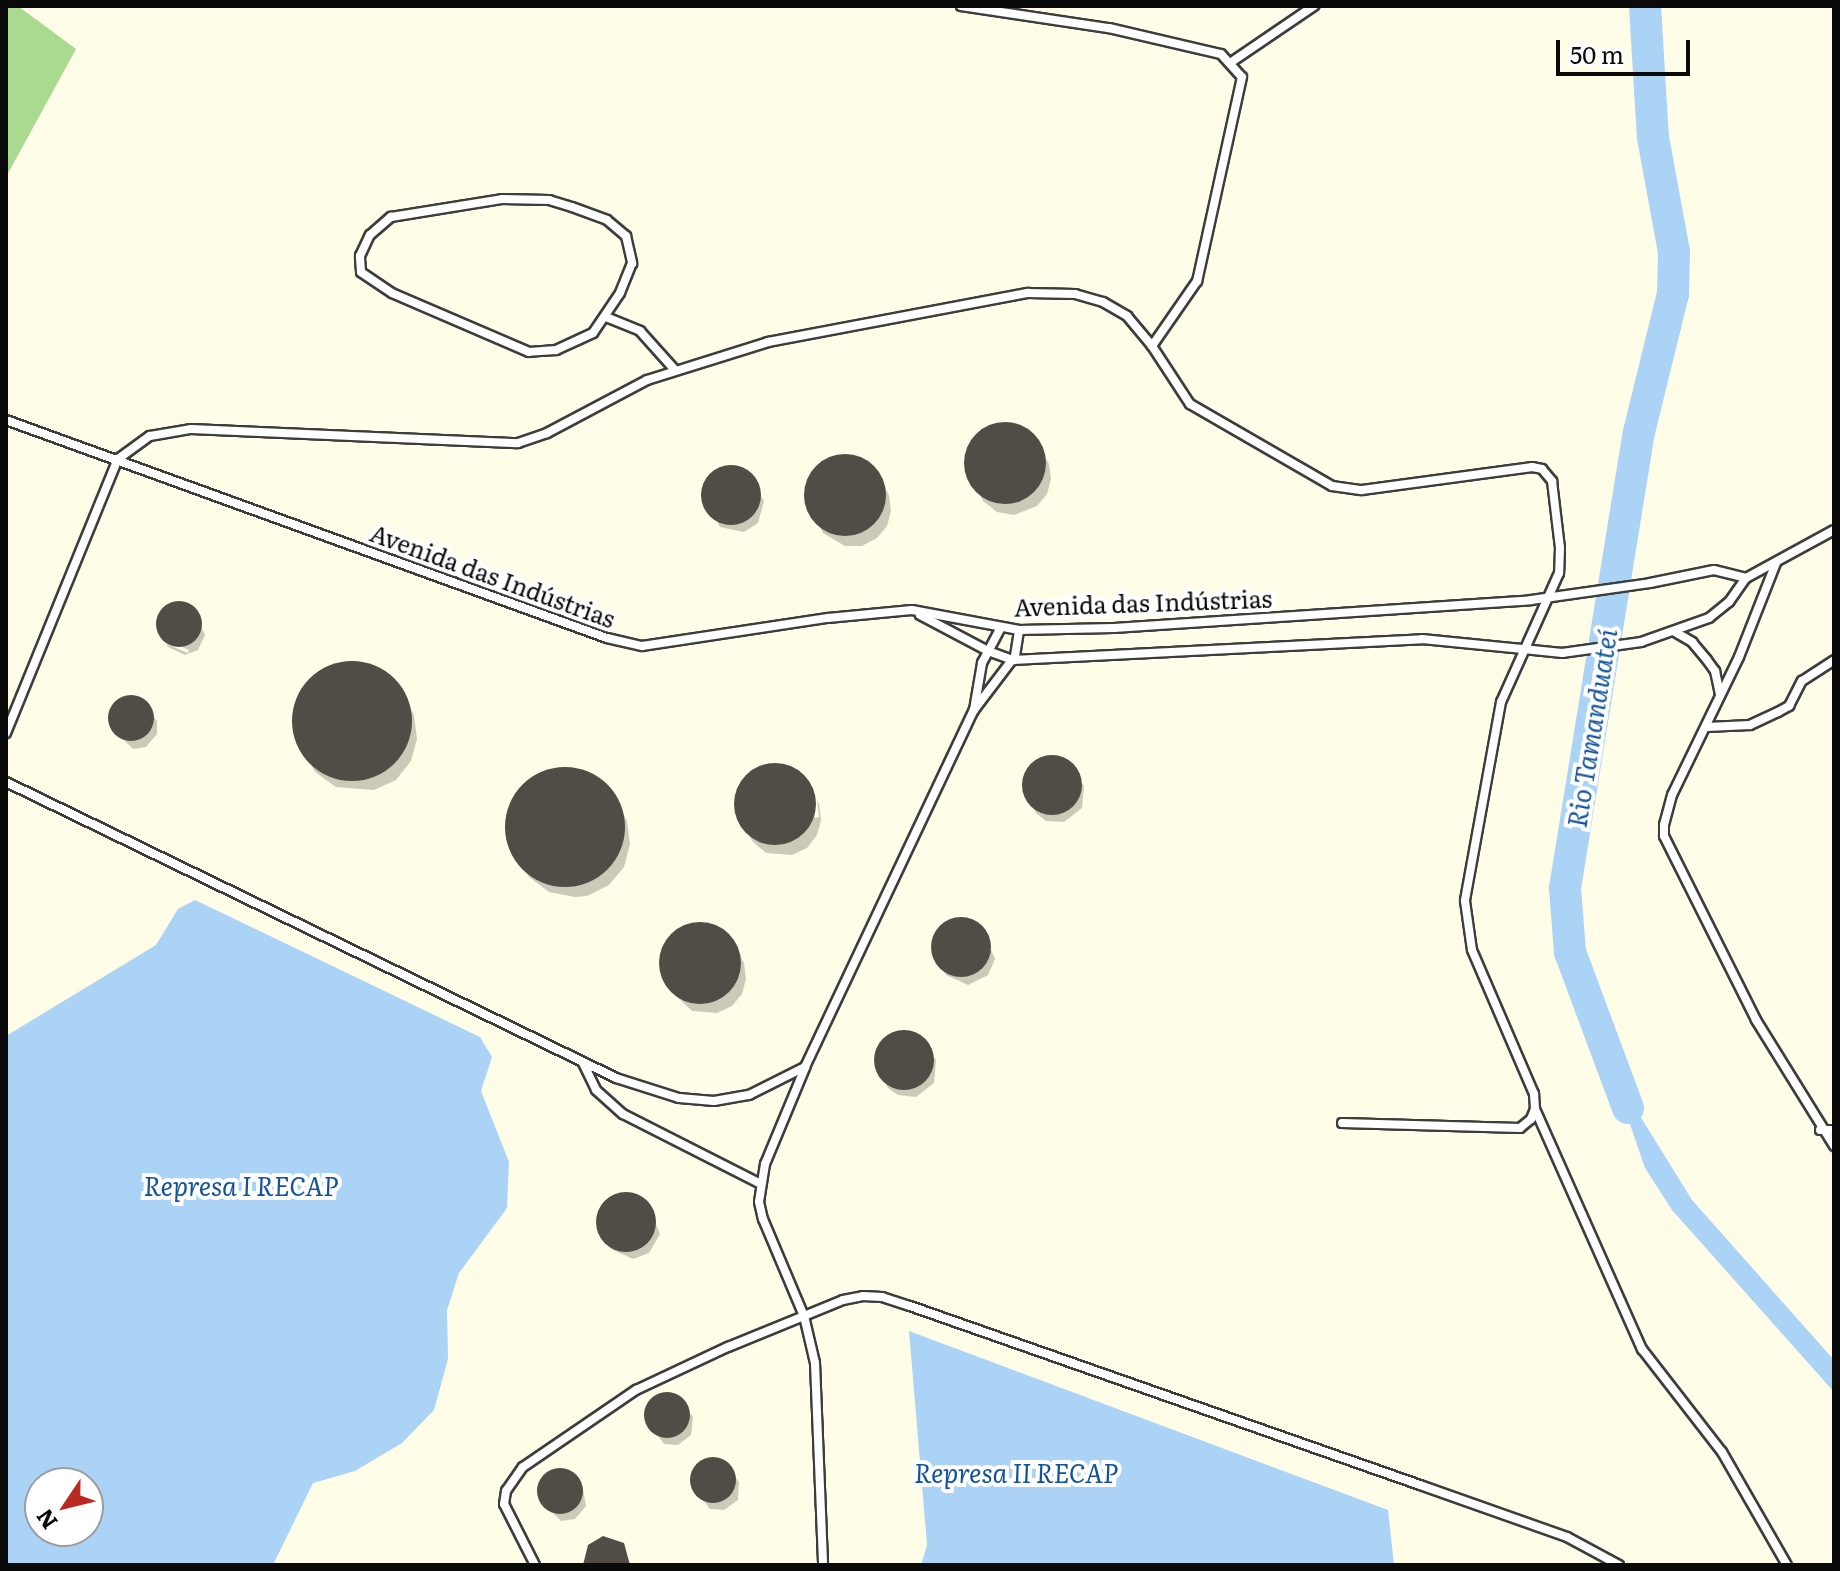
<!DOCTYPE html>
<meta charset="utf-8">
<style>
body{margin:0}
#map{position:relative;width:1840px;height:1571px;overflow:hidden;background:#fffce7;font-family:Literata,serif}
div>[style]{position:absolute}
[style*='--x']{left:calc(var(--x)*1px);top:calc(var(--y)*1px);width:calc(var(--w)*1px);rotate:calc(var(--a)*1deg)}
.forest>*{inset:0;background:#aad990}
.water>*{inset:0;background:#abd3f6}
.shadow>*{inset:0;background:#0003}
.river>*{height:32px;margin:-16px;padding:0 16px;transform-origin:16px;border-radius:16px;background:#abd3f6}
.building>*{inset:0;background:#524c46}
.round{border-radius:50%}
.roads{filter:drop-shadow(2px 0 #3d3d3d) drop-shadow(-2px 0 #3d3d3d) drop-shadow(0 2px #3d3d3d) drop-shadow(0 -2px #3d3d3d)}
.lane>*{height:8px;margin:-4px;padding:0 4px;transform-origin:4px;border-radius:4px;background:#fff}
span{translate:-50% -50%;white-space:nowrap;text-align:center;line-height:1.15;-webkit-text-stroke:8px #fff;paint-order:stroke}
.street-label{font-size:24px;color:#0a0a0a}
.water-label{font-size:26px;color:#14539b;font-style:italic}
.frame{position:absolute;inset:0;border:8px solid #0a0a0a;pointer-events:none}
.north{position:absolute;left:24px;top:1467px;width:80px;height:80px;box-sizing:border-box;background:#fff;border:2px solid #9d9d9d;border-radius:50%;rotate:235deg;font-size:22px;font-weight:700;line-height:32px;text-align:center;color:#0a0a0a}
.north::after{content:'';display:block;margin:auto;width:28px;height:36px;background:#ba2922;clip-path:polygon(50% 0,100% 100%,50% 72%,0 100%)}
.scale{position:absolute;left:1556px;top:40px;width:134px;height:36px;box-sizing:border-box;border:4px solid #0a0a0a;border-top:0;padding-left:10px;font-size:24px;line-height:28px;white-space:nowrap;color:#0a0a0a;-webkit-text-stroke:6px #fff;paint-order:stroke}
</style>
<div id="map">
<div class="forest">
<i style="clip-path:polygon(6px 6px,18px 6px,76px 49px,6px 177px)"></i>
</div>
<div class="water">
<i style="clip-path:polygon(evenodd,195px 900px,480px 1037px,492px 1057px,481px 1091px,509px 1162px,507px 1208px,459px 1273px,447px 1310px,448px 1359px,434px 1410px,402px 1443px,355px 1471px,313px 1483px,273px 1565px,6px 1565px,6px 1036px,156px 945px,178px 909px,195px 900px,40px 1483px,88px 1483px,88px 1531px,40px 1531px,40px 1483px)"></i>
<i style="clip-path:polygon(1611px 1069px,1692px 1200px,1834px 1360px,1834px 1392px,1672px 1210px,1645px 1168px)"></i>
<i style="clip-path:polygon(909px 1331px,1388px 1510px,1394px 1565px,921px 1565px,927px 1545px)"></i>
</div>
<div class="shadow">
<i style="clip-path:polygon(1006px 424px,1021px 428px,1034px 437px,1049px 464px,1051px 479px,1047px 494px,1037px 506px,1014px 515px,997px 512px,983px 501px,966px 465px,969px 448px,978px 435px,991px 427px)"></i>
<i style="clip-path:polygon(846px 456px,861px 459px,874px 469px,889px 495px,891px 511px,887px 526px,877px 538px,862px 546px,845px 546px,823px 533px,806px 496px,809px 480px,818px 466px,831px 458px)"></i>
<i style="clip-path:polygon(733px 467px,748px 473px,764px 501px,758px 523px,744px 532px,720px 527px,704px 497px,712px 475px)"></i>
<i style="clip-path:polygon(179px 603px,194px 610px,205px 635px,198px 650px,185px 655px,168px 647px,166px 644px,188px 653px,189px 650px,162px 638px,157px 625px,164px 608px)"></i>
<i style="clip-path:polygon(354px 663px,376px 669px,395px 682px,414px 715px,417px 739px,411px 761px,396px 780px,374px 790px,336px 787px,315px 772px,296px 736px,298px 698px,312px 679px,331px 667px)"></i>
<i style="clip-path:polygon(124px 698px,140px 699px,157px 721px,157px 734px,146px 747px,133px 749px,113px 729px,112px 710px)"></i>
<i style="clip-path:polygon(1042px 760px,1063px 760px,1084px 786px,1082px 808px,1064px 822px,1046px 821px,1036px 813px,1025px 793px,1026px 775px)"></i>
<i style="clip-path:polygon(776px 765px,791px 769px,804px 778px,812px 792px,815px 818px,819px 817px,817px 800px,819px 804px,821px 820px,817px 835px,807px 848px,792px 855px,766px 853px,753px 842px,737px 814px,739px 789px,748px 776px,761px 768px)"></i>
<i style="clip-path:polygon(568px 769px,590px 774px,608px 787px,627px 821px,630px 844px,624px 867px,609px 885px,587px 896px,575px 897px,549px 892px,529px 877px,510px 842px,508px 816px,526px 784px,545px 772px)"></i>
<i style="clip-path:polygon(962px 920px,982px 929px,995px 959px,988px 975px,968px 985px,946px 975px,933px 949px,942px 927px)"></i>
<i style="clip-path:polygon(701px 924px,716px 927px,729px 936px,744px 963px,746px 979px,742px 994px,732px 1006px,717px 1013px,692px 1011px,673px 993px,661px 964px,664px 948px,673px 934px,686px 926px)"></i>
<i style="clip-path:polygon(894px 1034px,915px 1035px,936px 1060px,934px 1083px,916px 1097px,898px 1095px,888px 1088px,877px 1067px,878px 1049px)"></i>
<i style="clip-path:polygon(627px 1194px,647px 1203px,660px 1234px,649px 1253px,633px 1259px,611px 1249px,599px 1222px,607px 1201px)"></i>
<i style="clip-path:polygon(660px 1395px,676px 1396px,693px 1417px,691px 1435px,678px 1445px,664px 1444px,647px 1420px,647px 1407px)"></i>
<i style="clip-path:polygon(706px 1460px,722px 1460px,739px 1482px,738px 1500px,724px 1510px,710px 1509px,693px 1486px,694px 1472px)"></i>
<i style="clip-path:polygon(552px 1470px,564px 1470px,583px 1489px,586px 1506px,575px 1519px,561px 1521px,541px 1501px,540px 1482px)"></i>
</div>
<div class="river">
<i style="--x:1628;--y:1108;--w:166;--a:-110.4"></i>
<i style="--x:1570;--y:952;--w:64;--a:-94.5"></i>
<i style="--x:1565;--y:888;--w:462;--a:-80.8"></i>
<i style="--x:1639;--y:432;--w:142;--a:-76.2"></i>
<i style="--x:1673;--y:294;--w:42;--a:-88.6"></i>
<i style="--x:1674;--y:252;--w:116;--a:-100.4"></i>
<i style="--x:1653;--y:138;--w:132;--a:-93.5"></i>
</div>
<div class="building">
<i class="round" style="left:964px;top:422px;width:82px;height:82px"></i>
<i class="round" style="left:804px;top:454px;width:82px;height:82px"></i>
<i class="round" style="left:701px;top:465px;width:60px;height:60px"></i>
<i class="round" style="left:156px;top:601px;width:46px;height:46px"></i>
<i class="round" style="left:292px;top:661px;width:120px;height:120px"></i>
<i class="round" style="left:108px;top:695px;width:46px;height:46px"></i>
<i class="round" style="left:1022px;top:755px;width:60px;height:60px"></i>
<i class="round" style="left:734px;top:763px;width:82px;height:82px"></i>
<i class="round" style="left:505px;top:767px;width:120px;height:120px"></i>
<i class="round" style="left:931px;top:917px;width:60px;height:60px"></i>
<i class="round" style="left:659px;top:922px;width:82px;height:82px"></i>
<i class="round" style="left:874px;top:1030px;width:60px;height:60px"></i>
<i class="round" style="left:596px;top:1192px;width:60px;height:60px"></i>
<i class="round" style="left:644px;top:1392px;width:46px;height:46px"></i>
<i class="round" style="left:690px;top:1457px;width:46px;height:46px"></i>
<i class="round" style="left:537px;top:1468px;width:46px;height:46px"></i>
<i style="clip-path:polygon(603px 1536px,624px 1543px,630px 1565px,583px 1565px,588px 1545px)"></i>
</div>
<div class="roads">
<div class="lane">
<i style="--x:961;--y:6;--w:150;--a:8.5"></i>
<i style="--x:1109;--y:28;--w:115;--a:13.1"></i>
<i style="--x:1221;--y:54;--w:31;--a:48"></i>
<i style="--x:1242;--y:77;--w:209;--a:102.4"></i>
<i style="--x:1197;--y:281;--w:79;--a:124.7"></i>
<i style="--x:1230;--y:63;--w:102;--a:-34.2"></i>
<i style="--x:502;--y:199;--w:47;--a:1.2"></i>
<i style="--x:549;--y:200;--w:24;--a:17"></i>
<i style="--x:572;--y:207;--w:37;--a:20"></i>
<i style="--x:607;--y:220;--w:25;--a:40"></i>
<i style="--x:626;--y:236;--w:28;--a:77"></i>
<i style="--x:632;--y:263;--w:32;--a:112"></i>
<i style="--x:620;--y:293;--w:48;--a:124"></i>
<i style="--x:593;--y:333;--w:41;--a:155.3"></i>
<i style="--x:556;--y:350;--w:27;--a:176"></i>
<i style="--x:529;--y:352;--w:149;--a:-156.7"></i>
<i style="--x:392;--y:293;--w:37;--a:-146"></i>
<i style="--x:361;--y:272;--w:16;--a:-94"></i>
<i style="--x:360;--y:256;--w:23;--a:-65"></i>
<i style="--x:370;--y:235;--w:28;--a:-41"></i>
<i style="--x:391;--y:217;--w:112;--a:-9.2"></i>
<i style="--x:606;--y:317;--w:37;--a:22"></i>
<i style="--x:640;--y:331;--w:52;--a:48.1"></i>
<i style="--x:6;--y:420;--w:639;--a:19.94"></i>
<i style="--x:607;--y:638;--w:36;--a:13"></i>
<i style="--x:642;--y:646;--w:188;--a:-8.6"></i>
<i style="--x:828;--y:618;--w:84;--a:-5.4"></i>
<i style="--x:912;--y:610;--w:109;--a:10.6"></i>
<i style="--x:1019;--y:630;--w:95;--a:-1.2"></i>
<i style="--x:1114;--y:628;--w:418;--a:-3.8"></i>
<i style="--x:1531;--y:600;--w:120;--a:-8.1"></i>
<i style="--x:1650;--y:583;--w:65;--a:-11.5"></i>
<i style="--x:1714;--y:570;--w:33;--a:14"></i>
<i style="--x:1776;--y:563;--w:101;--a:111.5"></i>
<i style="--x:1739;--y:657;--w:153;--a:115.9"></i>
<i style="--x:1672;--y:795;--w:31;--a:105"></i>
<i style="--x:1664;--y:825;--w:11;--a:90"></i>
<i style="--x:1664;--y:836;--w:206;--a:63.4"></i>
<i style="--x:1756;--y:1020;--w:148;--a:58.2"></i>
<i style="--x:920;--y:615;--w:77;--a:27.9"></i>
<i style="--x:988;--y:651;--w:27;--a:20"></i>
<i style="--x:1013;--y:660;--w:410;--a:-2.9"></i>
<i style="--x:1422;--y:639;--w:141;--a:5.7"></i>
<i style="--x:1562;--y:653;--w:80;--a:-7.9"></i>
<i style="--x:1641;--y:642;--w:72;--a:-19.4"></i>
<i style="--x:1709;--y:618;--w:26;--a:-39"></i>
<i style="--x:1729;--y:602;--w:29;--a:-55"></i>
<i style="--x:1746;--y:578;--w:100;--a:-28.6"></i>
<i style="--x:1675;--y:632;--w:20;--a:30"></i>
<i style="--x:1692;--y:642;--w:23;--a:50"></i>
<i style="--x:1707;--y:660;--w:14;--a:54"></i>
<i style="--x:1715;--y:671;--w:24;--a:78"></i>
<i style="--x:974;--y:710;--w:48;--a:-80.3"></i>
<i style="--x:982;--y:663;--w:40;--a:-62"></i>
<i style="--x:1707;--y:727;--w:43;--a:-2.7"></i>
<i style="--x:1750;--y:725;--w:31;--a:-25"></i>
<i style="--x:1778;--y:712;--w:13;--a:-29"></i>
<i style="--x:1789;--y:706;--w:28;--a:-63"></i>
<i style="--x:1802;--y:681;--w:38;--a:-33"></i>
<i style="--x:6;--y:733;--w:296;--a:-67.8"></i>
<i style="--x:118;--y:459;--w:39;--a:-36"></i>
<i style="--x:150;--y:436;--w:42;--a:-9.7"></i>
<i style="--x:191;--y:429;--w:327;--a:2.5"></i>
<i style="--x:518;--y:443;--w:31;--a:-19"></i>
<i style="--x:547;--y:433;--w:113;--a:-27.9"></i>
<i style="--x:647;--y:380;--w:127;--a:-17.4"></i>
<i style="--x:768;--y:342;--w:265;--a:-10.7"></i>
<i style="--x:1028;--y:293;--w:47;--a:1.2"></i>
<i style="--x:1075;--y:294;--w:29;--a:16"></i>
<i style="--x:1103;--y:302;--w:28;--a:30"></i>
<i style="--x:1127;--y:316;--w:39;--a:50"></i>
<i style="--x:1152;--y:346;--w:69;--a:56.8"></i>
<i style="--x:1190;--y:404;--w:164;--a:30"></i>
<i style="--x:1332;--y:486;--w:30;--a:8"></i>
<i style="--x:1362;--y:490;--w:172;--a:-7.7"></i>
<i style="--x:1532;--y:467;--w:10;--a:11"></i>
<i style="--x:1542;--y:469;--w:16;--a:50"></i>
<i style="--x:1552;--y:481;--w:67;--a:83.2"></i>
<i style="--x:1560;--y:548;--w:25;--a:92"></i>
<i style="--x:1559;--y:573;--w:141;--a:114.2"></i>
<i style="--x:1501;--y:702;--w:202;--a:100.3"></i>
<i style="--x:1465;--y:901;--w:49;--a:81.9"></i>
<i style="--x:1472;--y:950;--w:157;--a:66.7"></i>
<i style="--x:1534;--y:1094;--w:15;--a:86"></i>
<i style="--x:1535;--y:1109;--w:11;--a:112"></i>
<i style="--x:1531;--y:1119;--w:14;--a:141"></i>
<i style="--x:1520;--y:1128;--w:178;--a:-178.4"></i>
<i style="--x:6;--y:782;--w:678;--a:25.88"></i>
<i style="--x:616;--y:1078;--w:66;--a:17.6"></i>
<i style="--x:679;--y:1098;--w:35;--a:5"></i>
<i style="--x:714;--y:1101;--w:36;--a:-10"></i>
<i style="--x:749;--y:1095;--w:63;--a:-26.6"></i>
<i style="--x:805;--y:1067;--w:395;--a:-64.7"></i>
<i style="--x:974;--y:710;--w:68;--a:-52.8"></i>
<i style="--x:1015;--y:656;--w:26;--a:-81"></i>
<i style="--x:583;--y:1063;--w:30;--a:64"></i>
<i style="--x:596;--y:1090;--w:36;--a:42"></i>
<i style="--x:623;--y:1114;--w:153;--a:26.9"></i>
<i style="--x:805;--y:1068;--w:104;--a:112.6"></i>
<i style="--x:765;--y:1164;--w:38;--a:99"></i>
<i style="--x:759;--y:1202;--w:17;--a:77"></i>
<i style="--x:763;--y:1219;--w:105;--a:67.1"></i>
<i style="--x:804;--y:1316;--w:48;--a:76.8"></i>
<i style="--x:815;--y:1363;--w:202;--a:87.7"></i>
<i style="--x:1535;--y:1109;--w:263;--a:66"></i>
<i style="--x:1642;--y:1349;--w:130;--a:52.2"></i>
<i style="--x:1722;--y:1452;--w:130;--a:60.1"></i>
<i style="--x:1820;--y:1130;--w:14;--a:0"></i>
<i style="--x:535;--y:1565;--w:68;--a:-116.9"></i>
<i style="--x:504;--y:1504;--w:13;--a:-81"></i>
<i style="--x:506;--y:1491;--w:29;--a:-55"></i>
<i style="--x:523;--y:1467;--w:137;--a:-34.3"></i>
<i style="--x:636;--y:1390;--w:102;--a:-25.1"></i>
<i style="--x:728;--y:1347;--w:124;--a:-22.2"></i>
<i style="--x:843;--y:1300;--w:20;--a:-11"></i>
<i style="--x:863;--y:1296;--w:19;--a:3"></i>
<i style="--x:882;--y:1297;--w:29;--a:18"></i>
<i style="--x:910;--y:1306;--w:541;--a:19.34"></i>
<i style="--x:1420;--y:1485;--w:156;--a:19.5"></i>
<i style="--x:1567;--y:1537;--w:59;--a:28.3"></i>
</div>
</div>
<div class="street-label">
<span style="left:493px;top:575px;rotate:20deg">Avenida das Indústrias</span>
<span style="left:1143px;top:602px;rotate:-2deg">Avenida das Indústrias</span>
</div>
<div class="water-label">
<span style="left:1591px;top:728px;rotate:-81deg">Rio Tamanduateí</span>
<span style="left:241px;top:1185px">Represa I RECAP</span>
<span style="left:1016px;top:1472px">Represa II RECAP</span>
</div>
<div class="frame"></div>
<div class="north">N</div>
<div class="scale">50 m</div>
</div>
